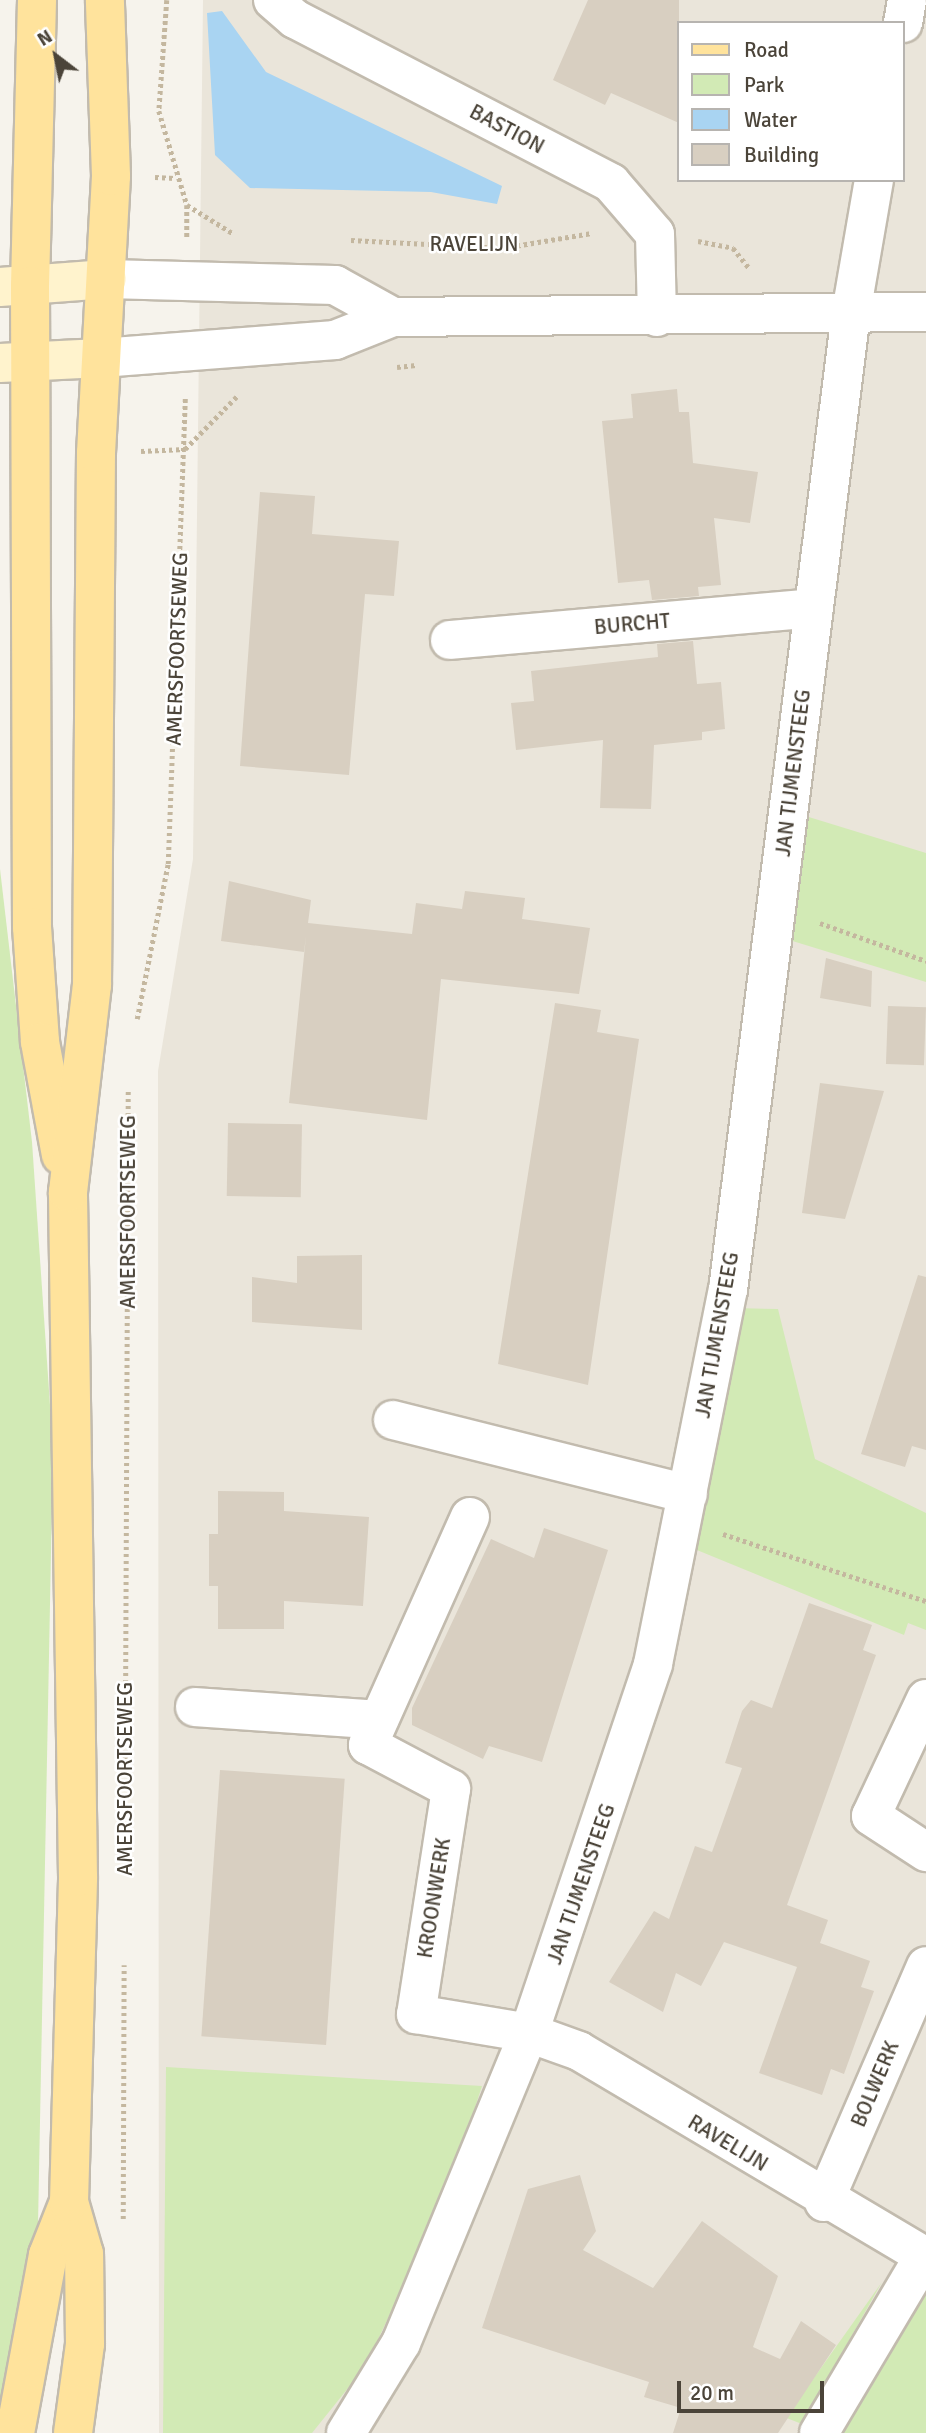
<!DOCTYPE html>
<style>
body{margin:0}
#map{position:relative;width:926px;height:2433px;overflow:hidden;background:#f6f3ec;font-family:Signika,sans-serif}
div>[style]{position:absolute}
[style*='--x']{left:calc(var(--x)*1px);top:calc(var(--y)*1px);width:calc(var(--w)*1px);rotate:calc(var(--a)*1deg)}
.residential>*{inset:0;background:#eae5da}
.green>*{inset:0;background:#d2eab5}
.water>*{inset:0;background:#a9d4f2}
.building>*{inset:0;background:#d8cfc1;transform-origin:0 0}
.path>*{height:4.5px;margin-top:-2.25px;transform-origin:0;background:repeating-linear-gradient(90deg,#c4b79f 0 3.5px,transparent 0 7px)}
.roads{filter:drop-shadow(2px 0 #c2bbae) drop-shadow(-2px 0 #c2bbae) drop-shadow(0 2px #c2bbae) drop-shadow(0 -2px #c2bbae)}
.street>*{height:38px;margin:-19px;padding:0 19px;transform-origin:19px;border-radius:19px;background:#fff}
.secondary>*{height:38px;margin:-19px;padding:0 19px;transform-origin:19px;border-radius:19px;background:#fff3cd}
.primary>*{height:38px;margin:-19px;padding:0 19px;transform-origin:19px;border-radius:19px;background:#ffe39c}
span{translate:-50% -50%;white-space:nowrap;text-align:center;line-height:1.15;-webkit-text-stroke:5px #fff;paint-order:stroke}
.street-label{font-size:21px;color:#4b4439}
.legend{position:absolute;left:677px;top:21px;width:228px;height:161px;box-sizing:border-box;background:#fff;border:2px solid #b7b4b0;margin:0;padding:9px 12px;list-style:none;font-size:21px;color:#4b4439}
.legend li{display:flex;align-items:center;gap:14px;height:35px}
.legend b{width:35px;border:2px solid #b7b4b0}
.north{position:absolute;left:21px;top:21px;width:70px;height:70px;-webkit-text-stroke:5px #fff;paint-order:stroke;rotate:328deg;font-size:19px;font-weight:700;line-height:28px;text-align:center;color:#4b4439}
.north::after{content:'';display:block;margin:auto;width:24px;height:32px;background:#4b4439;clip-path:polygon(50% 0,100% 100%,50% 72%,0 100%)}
.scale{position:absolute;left:677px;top:2381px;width:147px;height:32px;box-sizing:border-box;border:4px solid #4b4439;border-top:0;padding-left:9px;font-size:21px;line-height:24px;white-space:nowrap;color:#4b4439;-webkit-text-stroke:5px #fff;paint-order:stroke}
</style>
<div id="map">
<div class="residential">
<i style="clip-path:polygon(evenodd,203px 0,926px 0,926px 2433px,159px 2433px,158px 1071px,193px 859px,203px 0,679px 23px,903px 23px,903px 180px,679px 180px,679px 23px)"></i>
</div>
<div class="green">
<i style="clip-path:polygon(799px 814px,926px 853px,926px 982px,786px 939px)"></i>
<i style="clip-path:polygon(0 869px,32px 1142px,53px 1449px,38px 2225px,0 2433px)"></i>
<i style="clip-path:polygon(733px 1308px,778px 1309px,815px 1459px,926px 1513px,926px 1630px,908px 1623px,904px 1635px,692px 1548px)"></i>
<i style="clip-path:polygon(166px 2067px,482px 2086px,448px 2191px,365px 2367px,312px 2433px,163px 2433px)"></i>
<i style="clip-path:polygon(882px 2282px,802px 2424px,784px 2417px,811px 2382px)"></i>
<i style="clip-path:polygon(926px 2285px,926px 2433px,843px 2433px)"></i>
</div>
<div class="water">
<i style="clip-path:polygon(222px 11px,266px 72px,502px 186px,497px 204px,431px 192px,250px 188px,215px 155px,207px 13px)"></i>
</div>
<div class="building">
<i style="clip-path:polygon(588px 0,679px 0,679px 123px,611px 93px,605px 105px,553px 80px)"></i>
<i style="clip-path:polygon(677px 389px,679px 412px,689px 412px,693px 463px,758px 472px,750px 523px,714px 518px,721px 585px,698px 587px,699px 596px,652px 600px,649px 580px,618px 583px,602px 421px,633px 418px,631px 394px)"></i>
<i style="clip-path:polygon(260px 492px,315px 496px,312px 534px,399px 541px,394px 596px,365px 594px,349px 775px,240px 766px)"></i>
<i style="clip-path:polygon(693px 641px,697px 684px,721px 682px,725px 729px,702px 732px,702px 740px,654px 745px,651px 809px,600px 808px,603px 740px,516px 750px,511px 703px,534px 701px,531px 671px,658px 657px,657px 644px)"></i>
<i style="clip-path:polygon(229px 881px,311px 900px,308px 923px,412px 934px,416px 903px,462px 909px,465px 891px,525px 898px,522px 919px,590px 928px,579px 994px,441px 979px,427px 1120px,289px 1103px,306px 936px,304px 952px,221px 941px)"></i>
<i style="clip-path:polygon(826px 958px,872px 971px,871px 1007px,820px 998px)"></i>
<i style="clip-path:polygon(555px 1003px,601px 1010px,597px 1032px,639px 1039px,588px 1385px,498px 1364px)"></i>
<i style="left:888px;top:1006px;width:38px;height:58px;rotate:2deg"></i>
<i style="clip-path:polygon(820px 1083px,884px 1091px,845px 1219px,802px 1213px)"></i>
<i style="left:228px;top:1123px;width:74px;height:73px;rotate:1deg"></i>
<i style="clip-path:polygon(362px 1255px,362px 1330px,252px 1322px,252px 1277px,297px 1283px,297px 1256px)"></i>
<i style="clip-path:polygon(918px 1275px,926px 1277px,926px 1450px,912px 1446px,905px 1467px,861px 1454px)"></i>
<i style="clip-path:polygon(218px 1491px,284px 1492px,284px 1511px,369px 1517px,363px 1606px,284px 1601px,284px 1629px,218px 1629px,218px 1586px,209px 1586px,209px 1534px,218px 1534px)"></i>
<i style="clip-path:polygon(544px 1528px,608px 1550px,542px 1762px,489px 1746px,483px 1759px,412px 1725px,412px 1708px,491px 1539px,534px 1558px)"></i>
<i style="clip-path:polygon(809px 1603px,872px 1625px,863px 1650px,876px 1655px,787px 1905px,828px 1920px,820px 1943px,870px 1961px,861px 1987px,874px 1991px,844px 2074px,831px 2069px,822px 2095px,759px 2073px,797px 1967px,724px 1942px,701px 1986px,676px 1973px,663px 2012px,609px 1982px,654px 1911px,669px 1919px,695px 1846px,712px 1852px,742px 1768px,725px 1763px,742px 1711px,751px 1700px,772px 1708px)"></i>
<i style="left:220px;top:1770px;width:125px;height:267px;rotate:4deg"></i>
<i style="clip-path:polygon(580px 2175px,596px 2231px,583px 2250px,653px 2288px,702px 2221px,778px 2276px,753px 2347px,780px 2359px,801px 2321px,836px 2345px,778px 2433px,673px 2433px,681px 2408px,644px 2397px,649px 2382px,482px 2328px,528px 2189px)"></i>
</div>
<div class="path">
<i style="--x:167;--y:0;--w:111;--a:94.1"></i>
<i style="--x:159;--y:111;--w:98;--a:73.4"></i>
<i style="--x:187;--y:205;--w:33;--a:90"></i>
<i style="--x:155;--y:177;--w:20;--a:3"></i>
<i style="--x:187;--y:205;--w:55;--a:31.7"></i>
<i style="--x:351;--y:240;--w:152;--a:3"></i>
<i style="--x:503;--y:248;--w:90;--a:-9.6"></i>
<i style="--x:698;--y:241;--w:36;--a:11"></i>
<i style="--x:733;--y:248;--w:26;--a:51"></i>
<i style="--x:397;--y:367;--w:19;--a:-6"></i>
<i style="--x:141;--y:451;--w:44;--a:-2.6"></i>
<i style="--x:185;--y:449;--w:76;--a:-45.5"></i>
<i style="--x:820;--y:923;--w:113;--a:19.7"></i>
<i style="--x:137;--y:1019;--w:158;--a:-78.7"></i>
<i style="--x:168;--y:864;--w:467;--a:-87.9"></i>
<i style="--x:723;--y:1534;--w:214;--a:18.3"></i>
<i style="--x:125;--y:1774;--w:684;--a:-89.75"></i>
<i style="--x:123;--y:2219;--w:254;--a:-89.8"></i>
</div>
<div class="roads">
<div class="street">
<i style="--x:273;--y:0;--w:29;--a:41"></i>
<i style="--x:295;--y:19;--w:356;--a:27.4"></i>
<i style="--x:611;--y:183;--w:67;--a:49.2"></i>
<i style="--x:655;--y:234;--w:83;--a:88.6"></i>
<i style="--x:903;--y:23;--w:23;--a:-80"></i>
<i style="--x:107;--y:279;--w:228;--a:1.5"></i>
<i style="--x:335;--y:285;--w:66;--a:28.9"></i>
<i style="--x:101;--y:358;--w:235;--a:-4.4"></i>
<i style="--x:335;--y:340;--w:62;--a:-21.6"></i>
<i style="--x:393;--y:317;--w:533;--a:-0.54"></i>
<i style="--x:450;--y:640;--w:365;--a:-5"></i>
<i style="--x:393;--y:1420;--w:304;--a:14.1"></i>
<i style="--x:470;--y:1517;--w:250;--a:114.1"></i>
<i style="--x:368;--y:1745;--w:94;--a:27.9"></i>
<i style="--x:451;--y:1789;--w:228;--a:98.8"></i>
<i style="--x:416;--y:2014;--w:115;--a:9.5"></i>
<i style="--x:529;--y:2033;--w:53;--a:19.8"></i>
<i style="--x:579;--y:2051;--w:404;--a:30.7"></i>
<i style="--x:926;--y:1699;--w:129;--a:115.2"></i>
<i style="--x:871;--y:1816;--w:66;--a:33.2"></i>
<i style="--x:195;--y:1707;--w:184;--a:4"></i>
<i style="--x:824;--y:2202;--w:257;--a:-66.6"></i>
<i style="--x:346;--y:2433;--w:105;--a:-58.6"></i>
<i style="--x:401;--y:2343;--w:335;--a:-67.6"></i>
<i style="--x:529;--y:2033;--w:389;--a:-71.4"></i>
<i style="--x:653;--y:1664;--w:381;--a:-78.7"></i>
<i style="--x:728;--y:1290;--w:985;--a:-82.82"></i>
<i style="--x:851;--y:313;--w:135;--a:-80.2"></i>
<i style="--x:819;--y:2433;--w:206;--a:-59.3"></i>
</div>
<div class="secondary">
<i style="--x:0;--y:287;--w:107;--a:-4.3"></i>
<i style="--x:0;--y:363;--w:101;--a:-2.8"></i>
</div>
<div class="primary">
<i style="--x:37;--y:0;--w:286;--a:91.4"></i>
<i style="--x:30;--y:286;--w:641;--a:89.82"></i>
<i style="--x:32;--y:927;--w:115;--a:86"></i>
<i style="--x:40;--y:1042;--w:115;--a:79.5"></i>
<i style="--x:15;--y:2433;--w:181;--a:-79.5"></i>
<i style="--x:48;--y:2255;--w:57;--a:-68.4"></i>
<i style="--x:73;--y:2433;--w:90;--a:-82.3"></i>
<i style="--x:85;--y:2344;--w:90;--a:-90.6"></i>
<i style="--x:84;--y:2254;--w:54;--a:-106.1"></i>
<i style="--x:69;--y:2202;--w:325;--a:-88.4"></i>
<i style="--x:78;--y:1877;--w:685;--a:-90.84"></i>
<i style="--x:68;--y:1192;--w:208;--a:-83.4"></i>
<i style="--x:92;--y:985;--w:532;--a:-89.57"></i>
<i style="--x:96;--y:453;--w:277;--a:-86.9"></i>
<i style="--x:111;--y:176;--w:176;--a:-92"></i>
</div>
</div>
<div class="street-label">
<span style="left:507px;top:129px;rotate:28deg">BASTION</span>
<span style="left:474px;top:244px">RAVELIJN</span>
<span style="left:632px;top:624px;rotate:-5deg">BURCHT</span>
<span style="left:177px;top:649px;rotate:-88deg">AMERSFOORTSEWEG</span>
<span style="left:793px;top:773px;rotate:-83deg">JAN TIJMENSTEEG</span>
<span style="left:128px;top:1212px;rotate:-90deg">AMERSFOORTSEWEG</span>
<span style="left:717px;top:1335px;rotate:-80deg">JAN TIJMENSTEEG</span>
<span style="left:125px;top:1779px;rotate:-90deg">AMERSFOORTSEWEG</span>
<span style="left:581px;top:1884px;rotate:-71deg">JAN TIJMENSTEEG</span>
<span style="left:434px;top:1898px;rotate:-81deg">KROONWERK</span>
<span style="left:875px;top:2084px;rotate:-67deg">BOLWERK</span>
<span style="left:728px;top:2143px;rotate:31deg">RAVELIJN</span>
</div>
<ul class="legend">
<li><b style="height:9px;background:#ffe39c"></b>Road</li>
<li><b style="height:19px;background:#d2eab5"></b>Park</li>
<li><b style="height:19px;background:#a9d4f2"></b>Water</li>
<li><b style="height:19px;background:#d8cfc1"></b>Building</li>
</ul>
<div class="north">N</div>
<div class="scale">20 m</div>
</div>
